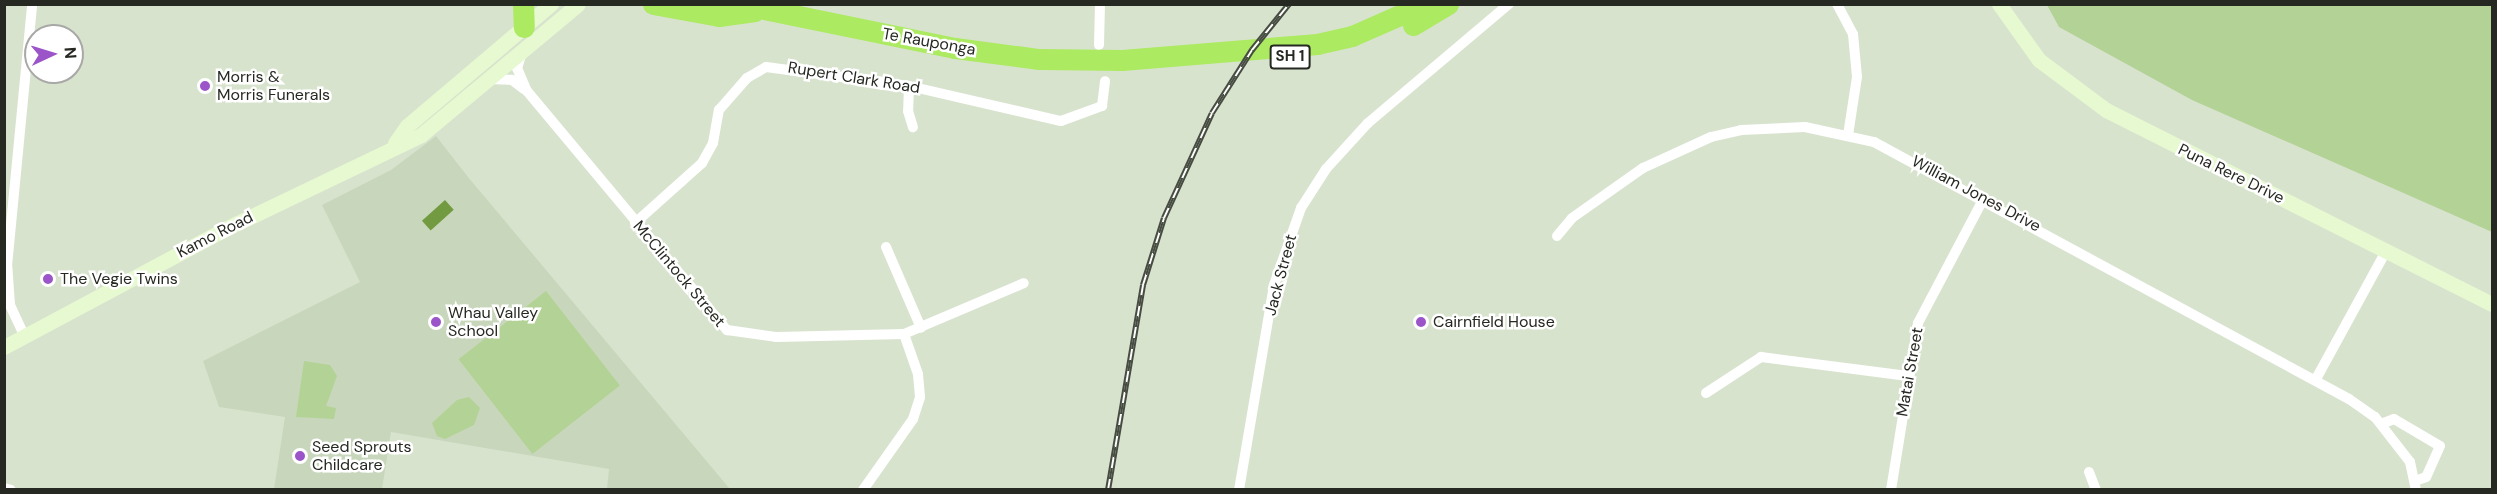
<!DOCTYPE html>
<style>
body{margin:0}
#map{position:relative;width:2497px;height:494px;overflow:hidden;background:#d8e3ce;font-family:"DM Sans",sans-serif}
div>[style]{position:absolute}
[style*='--x']{left:calc(var(--x)*1px);top:calc(var(--y)*1px);width:calc(var(--w)*1px);rotate:calc(var(--a)*1deg)}
.built>*{inset:0;background:#c8d7bc}
.green>*{inset:0;background:#b3d295;transform-origin:0 0}
.water>*{inset:0;background:#729b41;transform-origin:0 0}
.street>*{height:10px;margin:-5px;padding:0 5px;transform-origin:5px;border-radius:5px;background:#fff}
.secondary>*{height:15px;margin:-7.5px;padding:0 7.5px;transform-origin:7.5px;border-radius:7.5px;background:#e6f9d0}
.highway>*{height:21px;margin:-10.5px;padding:0 10.5px;transform-origin:10.5px;border-radius:10.5px;background:#acea62}
.rail>*{height:6px;margin-top:-3px;transform-origin:0;background:repeating-linear-gradient(90deg,#fff 0 11px,#474c42 0 22px);box-sizing:border-box;border-block:2px solid #474c42}
.dots>*{width:16px;height:16px;translate:-50% -50%;box-sizing:border-box;border:3px solid #fff;border-radius:50%}
span{translate:-50% -50%;white-space:nowrap;text-align:center;line-height:1.15;-webkit-text-stroke:5px #fff;paint-order:stroke}
.shield-label span{padding:2px 4px;background:#fff;border:2px solid;border-radius:4px;-webkit-text-stroke-width:0}
.shield-label{font-size:15px;color:#252921;font-weight:700}
.street-label{font-size:16px;color:#252921}
.poi-label{font-size:16px;color:#252921}
.left{translate:0 -50%;text-align:left}
.frame{position:absolute;inset:0;border:6px solid #252921;pointer-events:none}
.north{position:absolute;left:24px;top:24px;width:60px;height:60px;box-sizing:border-box;background:#fff;border:2px solid #a8a9a6;border-radius:50%;rotate:86deg;font-size:16px;font-weight:700;line-height:24px;text-align:center;color:#252921}
.north::after{content:'';display:block;margin:auto;width:21px;height:27px;background:#9b55c9;clip-path:polygon(50% 0,100% 100%,50% 72%,0 100%)}
</style>
<div id="map">
<div class="built">
<i style="clip-path:polygon(436px 136px,468px 177px,730px 489px,607px 489px,609px 469px,391px 432px,382px 489px,274px 489px,285px 417px,219px 407px,203px 361px,360px 282px,322px 205px,391px 170px)"></i>
</div>
<div class="green">
<i style="clip-path:polygon(2047px 5px,2492px 5px,2492px 232px,2192px 100px,2059px 27px)"></i>
<i style="left:546px;top:291px;width:120px;height:111px;rotate:52deg"></i>
<i style="clip-path:polygon(304px 361px,330px 365px,337px 376px,326px 406px,336px 408px,334px 419px,296px 417px)"></i>
<i style="clip-path:polygon(469px 397px,480px 408px,474px 425px,445px 439px,437px 436px,432px 423px,457px 400px)"></i>
</div>
<div class="water">
<i style="left:445px;top:200px;width:13px;height:31px;rotate:48deg"></i>
</div>
<div class="street">
<i style="--x:1837;--y:4;--w:34;--a:62"></i>
<i style="--x:1853;--y:34;--w:43;--a:84.7"></i>
<i style="--x:1857;--y:77;--w:59;--a:98.8"></i>
<i style="--x:1099;--y:45;--w:41;--a:-88.6"></i>
<i style="--x:522;--y:52;--w:17;--a:107"></i>
<i style="--x:517;--y:68;--w:25;--a:67"></i>
<i style="--x:527;--y:91;--w:312;--a:50.1"></i>
<i style="--x:727;--y:330;--w:49;--a:8.1"></i>
<i style="--x:776;--y:337;--w:128;--a:-1.3"></i>
<i style="--x:904;--y:334;--w:130;--a:-23"></i>
<i style="--x:489;--y:79;--w:23;--a:2"></i>
<i style="--x:512;--y:80;--w:15;--a:37"></i>
<i style="--x:909;--y:86;--w:25;--a:92"></i>
<i style="--x:908;--y:111;--w:17;--a:73"></i>
<i style="--x:635;--y:223;--w:90;--a:-41.8"></i>
<i style="--x:702;--y:163;--w:23;--a:-61"></i>
<i style="--x:713;--y:143;--w:34;--a:-80"></i>
<i style="--x:719;--y:110;--w:43;--a:-48.8"></i>
<i style="--x:747;--y:78;--w:22;--a:-30"></i>
<i style="--x:766;--y:67;--w:144;--a:7.6"></i>
<i style="--x:909;--y:86;--w:156;--a:13"></i>
<i style="--x:1061;--y:121;--w:44;--a:-20.1"></i>
<i style="--x:1102;--y:106;--w:25;--a:-83"></i>
<i style="--x:1557;--y:236;--w:23;--a:-50"></i>
<i style="--x:1572;--y:218;--w:87;--a:-35.2"></i>
<i style="--x:1643;--y:168;--w:75;--a:-24.5"></i>
<i style="--x:1711;--y:137;--w:31;--a:-13"></i>
<i style="--x:1741;--y:130;--w:64;--a:-2.7"></i>
<i style="--x:1805;--y:127;--w:71;--a:12.3"></i>
<i style="--x:1874;--y:142;--w:540;--a:28.42"></i>
<i style="--x:2349;--y:399;--w:32;--a:35"></i>
<i style="--x:2375;--y:417;--w:57;--a:52.1"></i>
<i style="--x:2410;--y:462;--w:29;--a:78"></i>
<i style="--x:886;--y:247;--w:88;--a:66.6"></i>
<i style="--x:24;--y:335;--w:33;--a:-115"></i>
<i style="--x:10;--y:305;--w:39;--a:-94"></i>
<i style="--x:7;--y:266;--w:263;--a:-84.5"></i>
<i style="--x:2316;--y:379;--w:146;--a:-61.3"></i>
<i style="--x:1706;--y:393;--w:66;--a:-33.2"></i>
<i style="--x:1761;--y:357;--w:148;--a:7.4"></i>
<i style="--x:2381;--y:424;--w:14;--a:-21"></i>
<i style="--x:2394;--y:419;--w:53;--a:30.4"></i>
<i style="--x:2440;--y:446;--w:34;--a:114"></i>
<i style="--x:2426;--y:477;--w:12;--a:160"></i>
<i style="--x:2089;--y:472;--w:19;--a:69"></i>
<i style="--x:4;--y:488;--w:7;--a:16"></i>
<i style="--x:863;--y:490;--w:87;--a:-54.8"></i>
<i style="--x:913;--y:419;--w:23;--a:-72"></i>
<i style="--x:920;--y:397;--w:23;--a:-95"></i>
<i style="--x:918;--y:374;--w:42;--a:-109.3"></i>
<i style="--x:1239;--y:490;--w:208;--a:-80.3"></i>
<i style="--x:1274;--y:285;--w:82;--a:-70.7"></i>
<i style="--x:1301;--y:208;--w:46;--a:-57.3"></i>
<i style="--x:1326;--y:169;--w:62;--a:-47.6"></i>
<i style="--x:1368;--y:123;--w:185;--a:-40.2"></i>
<i style="--x:1891;--y:490;--w:169;--a:-80.8"></i>
<i style="--x:1918;--y:323;--w:141;--a:-62.2"></i>
</div>
<div class="secondary">
<i style="--x:1999;--y:4;--w:69;--a:54.5"></i>
<i style="--x:2039;--y:60;--w:84;--a:36.7"></i>
<i style="--x:2106;--y:110;--w:432;--a:26.7"></i>
<i style="--x:395;--y:143;--w:21;--a:-55"></i>
<i style="--x:407;--y:126;--w:189;--a:-40.3"></i>
<i style="--x:4;--y:347;--w:251;--a:-28.1"></i>
<i style="--x:225;--y:229;--w:217;--a:-25.6"></i>
<i style="--x:421;--y:135;--w:204;--a:-39.8"></i>
</div>
<div class="highway">
<i style="--x:523;--y:4;--w:23;--a:88"></i>
<i style="--x:653;--y:4;--w:67;--a:10.3"></i>
<i style="--x:719;--y:16;--w:36;--a:-8"></i>
<i style="--x:740;--y:4;--w:219;--a:11.6"></i>
<i style="--x:955;--y:48;--w:85;--a:7.5"></i>
<i style="--x:1039;--y:59;--w:83;--a:0.7"></i>
<i style="--x:1122;--y:60;--w:196;--a:-4.7"></i>
<i style="--x:1317;--y:44;--w:36;--a:-13"></i>
<i style="--x:1352;--y:36;--w:80;--a:-23.7"></i>
<i style="--x:1413;--y:25;--w:41;--a:-31"></i>
</div>
<div class="rail">
<i style="--x:1108;--y:490;--w:208;--a:-80.3"></i>
<i style="--x:1143;--y:285;--w:70;--a:-72.6"></i>
<i style="--x:1164;--y:218;--w:115;--a:-65.4"></i>
<i style="--x:1212;--y:113;--w:75;--a:-57.6"></i>
<i style="--x:1252;--y:50;--w:59;--a:-51.2"></i>
</div>
<div class="dots">
<i style="left:205px;top:86px;background:#9b55c9"></i>
<i style="left:48px;top:279px;background:#9b55c9"></i>
<i style="left:436px;top:322px;background:#9b55c9"></i>
<i style="left:1421px;top:322px;background:#9b55c9"></i>
<i style="left:300px;top:456px;background:#9b55c9"></i>
</div>
<div class="shield-label">
<span style="left:1290px;top:57px">SH 1</span>
</div>
<div class="street-label">
<span style="left:929px;top:42px;rotate:10deg">Te Rauponga</span>
<span style="left:854px;top:78px;rotate:9deg">Rupert Clark Road</span>
<span style="left:2231px;top:174px;rotate:26deg">Puna Rere Drive</span>
<span style="left:1976px;top:194px;rotate:28deg">William Jones Drive</span>
<span style="left:215px;top:235px;rotate:-27deg">Kamo Road</span>
<span style="left:679px;top:274px;rotate:50deg">McClintock Street</span>
<span style="left:1281px;top:275px;rotate:-75deg">Jack Street</span>
<span style="left:1910px;top:372px;rotate:-80deg">Matai Street</span>
</div>
<div class="poi-label">
<span class="left" style="left:217px;top:86px">Morris &amp;<br>Morris Funerals</span>
<span class="left" style="left:60px;top:279px">The Vegie Twins</span>
<span class="left" style="left:448px;top:322px">Whau Valley<br>School</span>
<span class="left" style="left:1433px;top:322px">Cairnfield House</span>
<span class="left" style="left:312px;top:456px">Seed Sprouts<br>Childcare</span>
</div>
<div class="frame"></div>
<div class="north">N</div>
</div>
